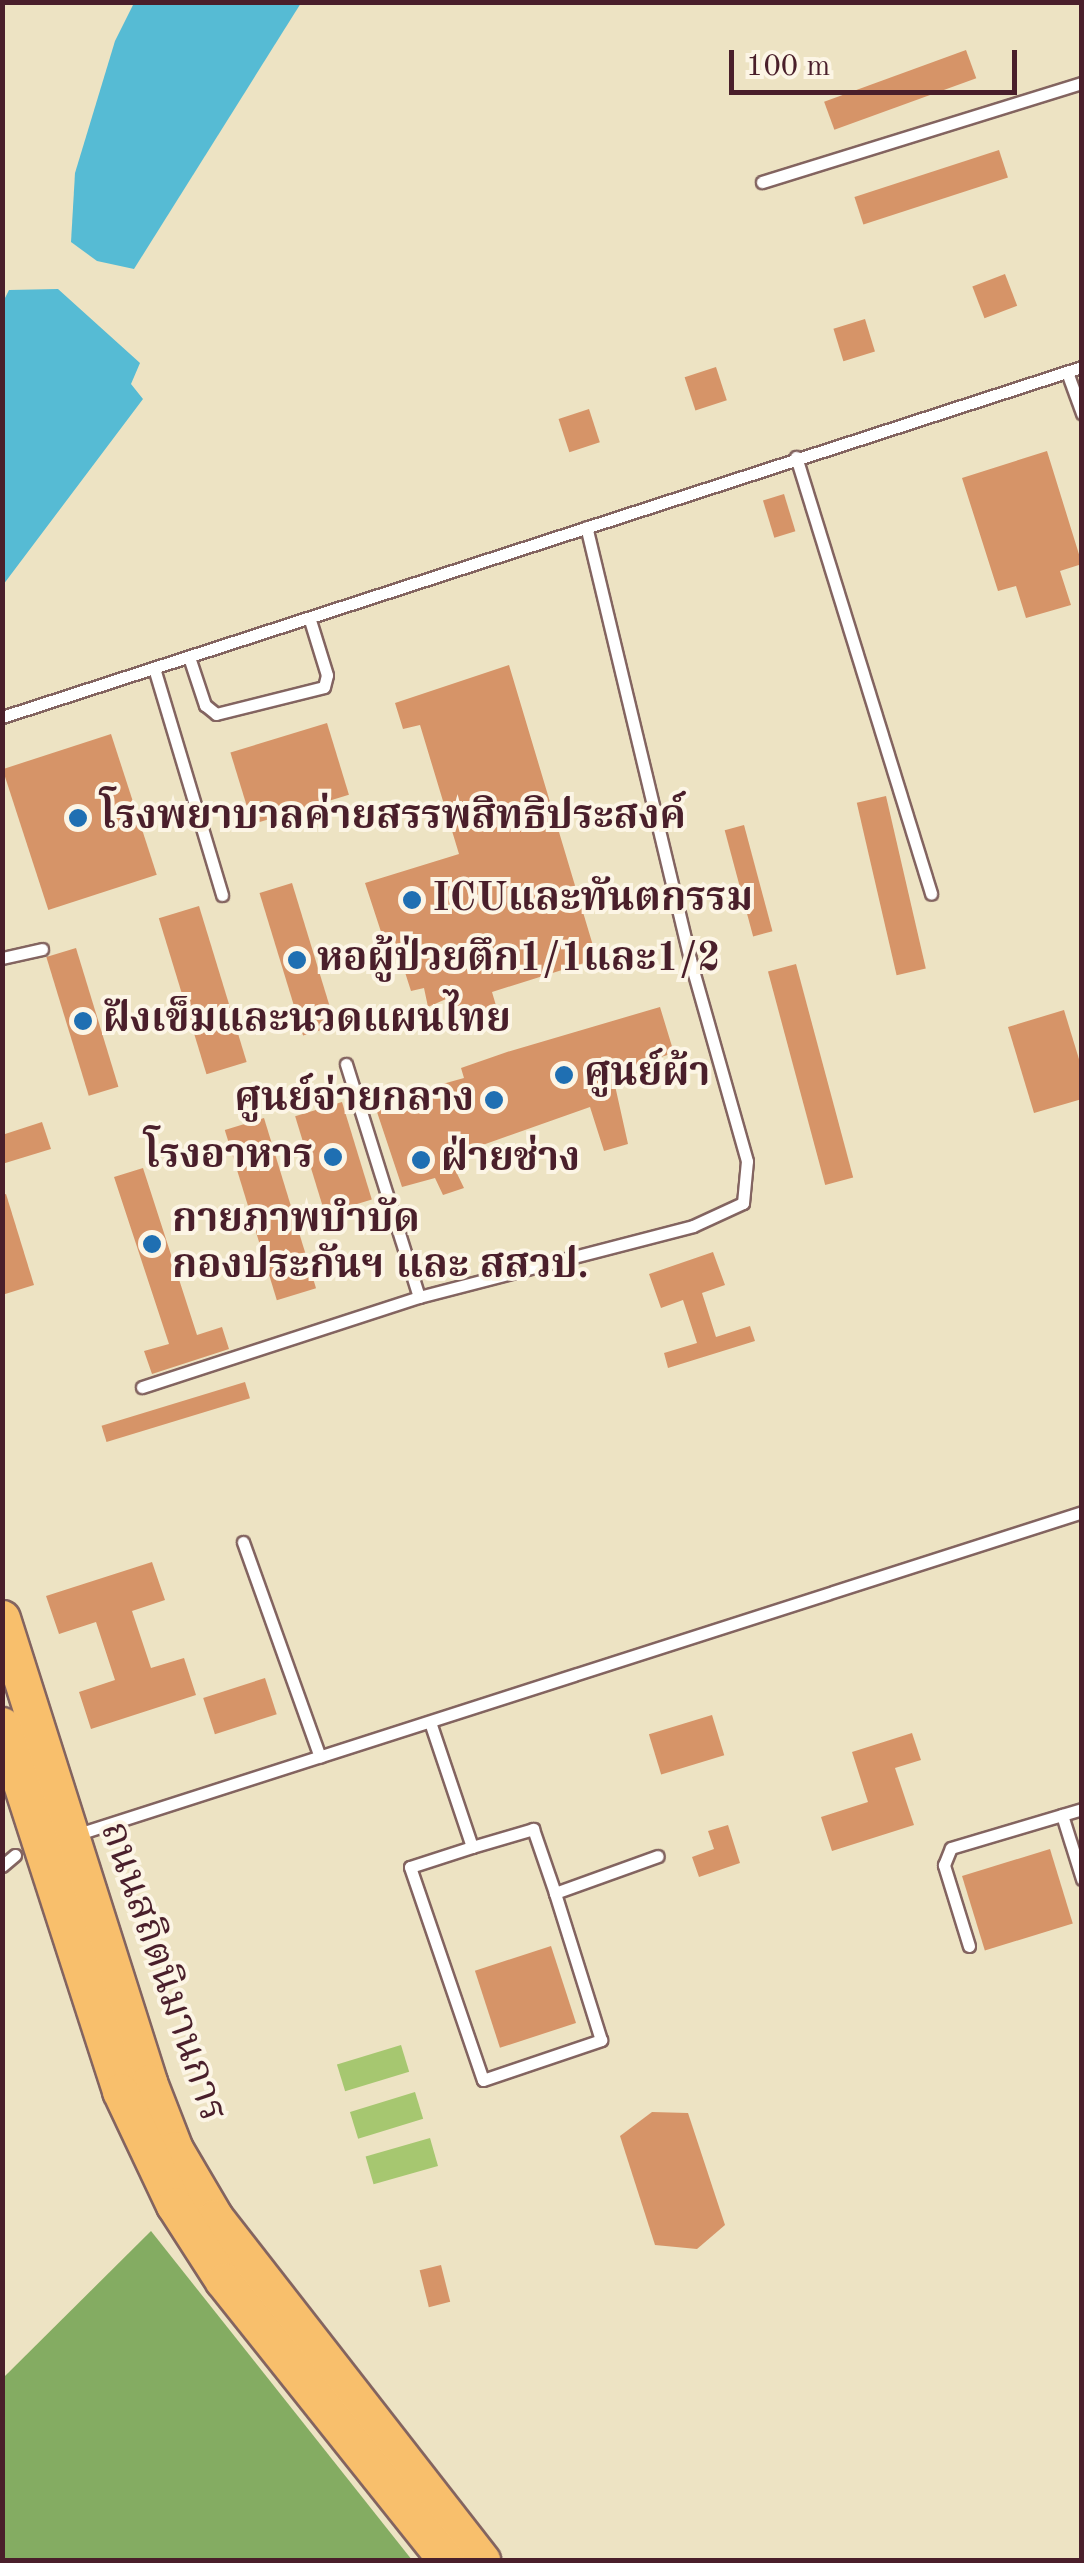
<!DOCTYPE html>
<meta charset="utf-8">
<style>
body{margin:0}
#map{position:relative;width:1084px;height:2563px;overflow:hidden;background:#ede3c3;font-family:"Old Standard TT","Noto Serif Thai",serif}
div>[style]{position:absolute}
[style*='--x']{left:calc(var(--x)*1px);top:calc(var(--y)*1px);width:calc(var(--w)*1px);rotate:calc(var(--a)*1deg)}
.green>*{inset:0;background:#a6c770;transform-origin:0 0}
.forest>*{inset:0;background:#84ac62}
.water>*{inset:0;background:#56bbd4}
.building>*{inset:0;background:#d69468;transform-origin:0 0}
.roads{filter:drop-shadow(2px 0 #836460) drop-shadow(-2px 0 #836460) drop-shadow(0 2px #836460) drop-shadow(0 -2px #836460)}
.service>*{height:11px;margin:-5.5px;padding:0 5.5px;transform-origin:5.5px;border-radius:5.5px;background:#fff}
.primary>*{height:35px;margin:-17.5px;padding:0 17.5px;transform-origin:17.5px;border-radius:17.5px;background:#f8bf6c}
.dots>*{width:28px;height:28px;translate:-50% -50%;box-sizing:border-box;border:5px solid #fcf5e5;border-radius:50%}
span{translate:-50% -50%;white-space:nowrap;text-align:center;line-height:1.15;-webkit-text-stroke:8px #fcf5e5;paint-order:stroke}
.poi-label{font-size:40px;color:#4a1f2b;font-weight:700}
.left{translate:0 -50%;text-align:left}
.right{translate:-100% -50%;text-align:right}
.street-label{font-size:40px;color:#4a1f2b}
.frame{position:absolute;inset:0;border:5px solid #4a1f2b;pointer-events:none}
.scale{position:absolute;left:729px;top:50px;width:288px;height:45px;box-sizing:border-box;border:5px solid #4a1f2b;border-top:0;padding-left:12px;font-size:30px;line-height:35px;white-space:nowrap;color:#4a1f2b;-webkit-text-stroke:8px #fcf5e5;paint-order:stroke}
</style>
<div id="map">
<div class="green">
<i style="left:401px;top:2045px;width:28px;height:67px;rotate:73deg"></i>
<i style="left:415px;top:2092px;width:28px;height:68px;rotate:73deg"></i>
<i style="left:430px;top:2138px;width:29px;height:67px;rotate:74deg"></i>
</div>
<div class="forest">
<i style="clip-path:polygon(151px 2231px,412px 2560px,3px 2560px,3px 2378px)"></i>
</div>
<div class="water">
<i style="clip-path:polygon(134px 3px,301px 3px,134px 269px,97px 261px,71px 242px,75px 173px,115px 41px)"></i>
<i style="clip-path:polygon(58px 289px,140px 363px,131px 384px,143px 399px,3px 585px,3px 302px,9px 290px)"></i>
</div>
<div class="building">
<i style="left:966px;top:50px;width:30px;height:151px;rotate:70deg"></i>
<i style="left:999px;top:150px;width:29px;height:152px;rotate:72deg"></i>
<i style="left:1005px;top:274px;width:34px;height:35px;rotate:69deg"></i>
<i style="left:865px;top:319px;width:34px;height:33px;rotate:73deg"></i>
<i style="left:716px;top:367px;width:35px;height:33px;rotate:72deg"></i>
<i style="left:589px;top:409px;width:35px;height:32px;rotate:72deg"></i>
<i style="clip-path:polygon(1047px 451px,1082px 564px,1060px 571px,1071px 605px,1026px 618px,1016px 586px,998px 591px,962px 478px)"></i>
<i style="left:784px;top:494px;width:39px;height:22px;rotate:73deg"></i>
<i style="clip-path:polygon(509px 665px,597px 959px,492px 992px,497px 1009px,478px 1014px,476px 1004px,458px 1012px,455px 995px,428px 1007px,424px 988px,411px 991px,394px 938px,384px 941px,365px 883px,459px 854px,420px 725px,403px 729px,395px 703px)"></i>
<i style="left:327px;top:723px;width:75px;height:101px;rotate:73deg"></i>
<i style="left:111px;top:734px;width:148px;height:114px;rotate:72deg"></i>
<i style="left:886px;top:796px;width:177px;height:30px;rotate:77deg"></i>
<i style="left:744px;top:825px;width:110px;height:20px;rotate:75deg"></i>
<i style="left:292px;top:883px;width:149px;height:34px;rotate:73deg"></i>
<i style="left:199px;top:906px;width:163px;height:42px;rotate:73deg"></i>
<i style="left:76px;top:948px;width:145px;height:31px;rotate:73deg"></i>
<i style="left:796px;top:964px;width:221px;height:29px;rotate:75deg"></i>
<i style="clip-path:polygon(660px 1007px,674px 1053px,612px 1072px,628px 1144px,604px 1151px,590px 1107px,449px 1157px,464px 1188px,443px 1195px,435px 1178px,402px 1187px,374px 1103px,464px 1078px,461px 1068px,507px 1052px)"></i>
<i style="clip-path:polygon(1064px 1010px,1082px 1069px,1082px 1099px,1034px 1113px,1008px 1027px)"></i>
<i style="left:342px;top:1102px;width:102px;height:49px;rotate:73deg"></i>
<i style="left:264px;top:1118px;width:178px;height:41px;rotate:73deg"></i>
<i style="clip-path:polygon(42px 1122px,51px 1149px,2px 1164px,2px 1135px)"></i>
<i style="clip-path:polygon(143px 1168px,197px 1335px,222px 1327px,229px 1349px,152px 1374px,144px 1351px,169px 1344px,114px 1177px)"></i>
<i style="clip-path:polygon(6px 1194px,34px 1285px,2px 1295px,2px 1195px)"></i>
<i style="clip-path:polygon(713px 1252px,725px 1285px,702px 1293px,716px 1337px,750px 1326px,755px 1341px,668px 1368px,664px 1353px,697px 1343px,683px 1300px,661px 1308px,649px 1274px)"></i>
<i style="left:245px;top:1382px;width:17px;height:150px;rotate:73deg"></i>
<i style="clip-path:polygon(152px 1562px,165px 1600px,132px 1611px,151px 1668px,184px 1658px,196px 1695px,91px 1729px,79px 1692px,115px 1680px,96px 1622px,59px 1634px,46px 1596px)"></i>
<i style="left:265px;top:1678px;width:38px;height:65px;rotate:72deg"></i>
<i style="left:712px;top:1715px;width:42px;height:66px;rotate:73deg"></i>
<i style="clip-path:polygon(912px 1733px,921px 1760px,895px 1768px,914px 1825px,832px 1851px,821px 1817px,868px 1802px,852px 1752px)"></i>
<i style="clip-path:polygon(728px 1825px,740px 1863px,699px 1877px,692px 1857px,714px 1849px,708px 1831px)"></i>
<i style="left:1050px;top:1849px;width:78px;height:92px;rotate:73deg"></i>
<i style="left:551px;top:1946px;width:81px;height:80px;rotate:72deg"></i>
<i style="clip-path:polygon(652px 2112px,688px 2113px,725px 2225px,697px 2249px,655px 2245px,620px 2136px)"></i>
<i style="left:441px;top:2265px;width:38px;height:22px;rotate:76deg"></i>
</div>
<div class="roads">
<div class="service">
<i style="--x:762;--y:182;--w:335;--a:-17.2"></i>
<i style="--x:1067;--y:372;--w:44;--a:69.9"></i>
<i style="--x:796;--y:457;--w:457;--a:72.8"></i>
<i style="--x:189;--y:657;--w:51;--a:71.6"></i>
<i style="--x:205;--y:705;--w:14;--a:39"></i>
<i style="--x:216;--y:714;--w:111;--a:-14"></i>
<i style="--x:324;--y:687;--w:12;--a:-76"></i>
<i style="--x:327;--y:675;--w:58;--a:-107.2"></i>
<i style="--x:154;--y:668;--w:237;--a:73.3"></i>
<i style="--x:2;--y:717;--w:1135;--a:-17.96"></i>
<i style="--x:2;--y:958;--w:41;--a:-12.7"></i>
<i style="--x:346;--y:1064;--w:244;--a:72.6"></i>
<i style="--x:142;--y:1387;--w:291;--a:-18"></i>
<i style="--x:419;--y:1297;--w:283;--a:-14.5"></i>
<i style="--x:693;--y:1226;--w:55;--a:-24.7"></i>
<i style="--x:743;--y:1203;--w:42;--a:-84.6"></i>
<i style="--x:747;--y:1161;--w:210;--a:-105.8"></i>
<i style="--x:690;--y:959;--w:444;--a:-103.5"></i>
<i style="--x:243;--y:1542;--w:228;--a:70.3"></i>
<i style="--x:430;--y:1722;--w:132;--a:71.4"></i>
<i style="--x:472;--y:1847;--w:65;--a:162.1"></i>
<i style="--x:410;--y:1867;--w:225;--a:71.1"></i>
<i style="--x:483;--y:2080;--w:125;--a:-18.7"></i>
<i style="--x:601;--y:2040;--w:154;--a:-107.4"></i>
<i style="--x:555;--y:1893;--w:109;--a:-19.8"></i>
<i style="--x:1062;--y:1815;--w:67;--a:72.6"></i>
<i style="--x:75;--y:1835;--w:1058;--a:-17.78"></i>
<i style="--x:472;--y:1847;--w:64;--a:-16.4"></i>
<i style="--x:533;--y:1829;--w:68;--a:71"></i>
<i style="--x:2;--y:1866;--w:17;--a:-40"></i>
<i style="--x:969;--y:1946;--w:85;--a:-107.2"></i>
<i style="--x:944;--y:1865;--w:18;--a:-68"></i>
<i style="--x:951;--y:1848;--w:137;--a:-16.6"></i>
</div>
<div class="primary">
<i style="--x:2;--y:1618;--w:487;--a:72.4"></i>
<i style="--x:149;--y:2082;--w:72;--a:68.8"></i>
<i style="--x:175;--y:2149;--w:79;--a:59.5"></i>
<i style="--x:215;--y:2217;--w:435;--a:52.1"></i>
<i style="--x:2;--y:1725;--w:385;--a:72.1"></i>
<i style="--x:120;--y:2091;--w:126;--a:64.7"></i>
<i style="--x:174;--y:2205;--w:90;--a:57.2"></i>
<i style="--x:223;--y:2281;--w:357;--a:51.4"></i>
</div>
</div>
<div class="dots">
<i style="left:78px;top:818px;background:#1f6fb2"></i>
<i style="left:412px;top:900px;background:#1f6fb2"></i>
<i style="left:297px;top:960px;background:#1f6fb2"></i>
<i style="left:83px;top:1021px;background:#1f6fb2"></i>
<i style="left:564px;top:1075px;background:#1f6fb2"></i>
<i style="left:494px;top:1100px;background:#1f6fb2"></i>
<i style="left:333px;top:1157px;background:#1f6fb2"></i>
<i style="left:421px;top:1160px;background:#1f6fb2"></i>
<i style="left:152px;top:1244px;background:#1f6fb2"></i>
</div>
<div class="poi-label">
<span class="left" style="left:100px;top:818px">โรงพยาบาลค่ายสรรพสิทธิประสงค์</span>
<span class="left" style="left:432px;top:900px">ICUและทันตกรรม</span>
<span class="left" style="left:317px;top:960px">หอผู้ป่วยตึก1/1และ1/2</span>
<span class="left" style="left:103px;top:1021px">ฝังเข็มและนวดแผนไทย</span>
<span class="left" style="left:584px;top:1075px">ศูนย์ผ้า</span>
<span class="right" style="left:474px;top:1100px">ศูนย์จ่ายกลาง</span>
<span class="right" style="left:313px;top:1157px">โรงอาหาร</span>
<span class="left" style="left:441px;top:1160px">ฝ่ายช่าง</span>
<span class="left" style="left:172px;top:1244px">กายภาพบำบัด<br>กองประกันฯ และ สสวป.</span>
</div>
<div class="street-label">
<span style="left:162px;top:1972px;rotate:71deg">ถนนสถิตนิมานการ</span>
</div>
<div class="frame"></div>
<div class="scale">100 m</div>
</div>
